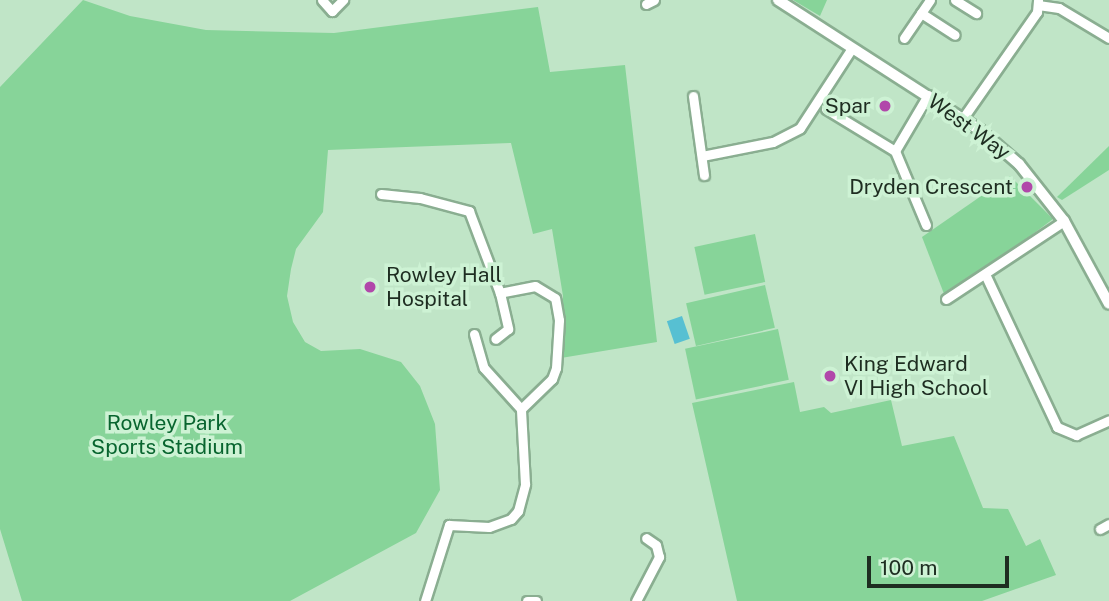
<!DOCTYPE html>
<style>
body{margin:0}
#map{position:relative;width:1109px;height:601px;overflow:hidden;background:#c0e5c7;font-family:"Public Sans",sans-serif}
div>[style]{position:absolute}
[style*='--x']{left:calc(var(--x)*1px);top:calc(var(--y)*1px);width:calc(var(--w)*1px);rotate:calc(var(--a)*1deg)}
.green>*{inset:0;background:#87d499;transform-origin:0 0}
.water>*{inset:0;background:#57c0d2;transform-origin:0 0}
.roads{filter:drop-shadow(2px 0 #8aae91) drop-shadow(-2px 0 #8aae91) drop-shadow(0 2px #8aae91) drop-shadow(0 -2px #8aae91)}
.minor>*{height:9px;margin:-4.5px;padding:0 4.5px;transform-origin:4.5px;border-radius:4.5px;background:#fff}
.tertiary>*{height:10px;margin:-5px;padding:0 5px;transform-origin:5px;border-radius:5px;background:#fff}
.dots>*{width:19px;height:19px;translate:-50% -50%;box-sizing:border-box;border:4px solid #cdf2d4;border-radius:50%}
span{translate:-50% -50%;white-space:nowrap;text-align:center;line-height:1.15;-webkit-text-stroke:7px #cdf2d4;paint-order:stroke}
.poi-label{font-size:21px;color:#1e2d21}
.right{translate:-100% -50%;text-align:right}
.left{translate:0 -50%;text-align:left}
.street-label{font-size:21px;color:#1e2d21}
.park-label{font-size:21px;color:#08652f}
.scale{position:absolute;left:867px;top:556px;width:142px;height:32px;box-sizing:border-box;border:4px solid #1e2d21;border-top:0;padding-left:9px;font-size:21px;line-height:24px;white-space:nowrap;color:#1e2d21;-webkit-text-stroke:5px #cdf2d4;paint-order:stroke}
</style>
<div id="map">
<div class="green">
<i style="clip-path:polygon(83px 0,130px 16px,206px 30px,334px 33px,538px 7px,550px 72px,625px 65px,657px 342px,561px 358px,563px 296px,552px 229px,533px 234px,511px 143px,328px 150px,323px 212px,296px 249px,291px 269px,287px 296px,293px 322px,305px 342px,321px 351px,360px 349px,401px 362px,420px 386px,435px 424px,440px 490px,416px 533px,290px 601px,22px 601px,0 529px,0 87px)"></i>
<i style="clip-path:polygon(793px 0,827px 0,820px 16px)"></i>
<i style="clip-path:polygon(1109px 146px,1109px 170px,1062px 200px,1057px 197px)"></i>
<i style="clip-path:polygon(1010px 176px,1053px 219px,946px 299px,922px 237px)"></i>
<i style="left:755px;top:234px;width:49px;height:62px;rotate:78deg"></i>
<i style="left:765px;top:285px;width:44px;height:81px;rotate:77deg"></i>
<i style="left:778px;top:329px;width:52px;height:95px;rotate:78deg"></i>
<i style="clip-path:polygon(794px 382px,800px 412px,824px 407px,831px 413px,891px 400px,902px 446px,954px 436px,983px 508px,1008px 509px,1026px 546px,1040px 539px,1056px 575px,982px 601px,737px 601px,692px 403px)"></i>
</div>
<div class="water">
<i style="left:682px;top:316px;width:24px;height:16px;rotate:71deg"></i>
</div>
<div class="roads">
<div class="minor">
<i style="--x:322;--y:0;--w:15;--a:48"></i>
<i style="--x:332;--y:11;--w:16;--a:-45"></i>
<i style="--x:955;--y:0;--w:25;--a:32"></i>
<i style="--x:646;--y:4;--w:9;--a:-27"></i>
<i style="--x:1038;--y:5;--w:21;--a:8"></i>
<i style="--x:1059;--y:8;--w:58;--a:31"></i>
<i style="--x:921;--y:13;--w:40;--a:32.9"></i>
<i style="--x:904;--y:38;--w:46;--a:-55.6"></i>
<i style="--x:693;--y:96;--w:80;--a:82.1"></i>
<i style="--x:826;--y:109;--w:81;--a:31.3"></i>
<i style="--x:963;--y:118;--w:129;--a:-55.1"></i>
<i style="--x:1037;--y:12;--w:12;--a:-85"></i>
<i style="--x:702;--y:156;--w:72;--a:-11.2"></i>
<i style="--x:773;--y:142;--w:30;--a:-27"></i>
<i style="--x:800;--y:128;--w:95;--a:-57"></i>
<i style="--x:381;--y:194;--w:39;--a:6"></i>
<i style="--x:420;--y:198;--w:51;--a:14.9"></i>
<i style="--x:469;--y:211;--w:88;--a:69.3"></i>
<i style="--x:926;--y:225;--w:80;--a:-112.7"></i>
<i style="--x:895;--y:151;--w:65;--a:-59.5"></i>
<i style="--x:985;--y:274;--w:169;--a:64.8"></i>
<i style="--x:1057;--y:427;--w:21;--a:23"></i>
<i style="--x:1076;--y:435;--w:36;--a:-24"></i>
<i style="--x:946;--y:299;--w:141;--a:-33.5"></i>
<i style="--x:474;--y:334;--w:35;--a:74"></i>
<i style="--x:484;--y:368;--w:55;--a:47.9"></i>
<i style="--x:1100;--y:529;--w:10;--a:-29"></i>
<i style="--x:425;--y:601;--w:80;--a:-72.5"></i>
<i style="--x:449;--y:525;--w:40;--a:2.9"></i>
<i style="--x:489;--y:527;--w:23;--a:-20"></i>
<i style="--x:511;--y:519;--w:11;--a:-49"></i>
<i style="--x:518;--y:511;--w:28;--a:-75"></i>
<i style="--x:525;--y:484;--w:75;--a:-93.1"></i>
<i style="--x:521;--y:409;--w:43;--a:-44.1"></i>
<i style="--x:552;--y:379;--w:12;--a:-70"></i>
<i style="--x:556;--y:368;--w:48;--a:-86.4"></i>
<i style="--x:559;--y:320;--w:22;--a:-100"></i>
<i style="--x:555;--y:298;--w:23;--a:-149"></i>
<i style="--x:535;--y:286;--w:36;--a:169"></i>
<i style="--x:500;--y:293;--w:37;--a:77"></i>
<i style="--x:508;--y:329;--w:16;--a:142"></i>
<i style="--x:527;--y:601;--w:9;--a:0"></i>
<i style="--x:636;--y:601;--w:50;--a:-62.4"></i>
<i style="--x:659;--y:557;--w:12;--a:-104"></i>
<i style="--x:656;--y:545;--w:12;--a:-145"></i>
</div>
<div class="tertiary">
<i style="--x:778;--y:0;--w:240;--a:32.8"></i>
<i style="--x:980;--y:130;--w:52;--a:41.1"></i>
<i style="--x:1019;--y:164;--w:73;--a:51.7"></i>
<i style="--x:1064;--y:221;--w:94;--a:61.5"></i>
</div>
</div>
<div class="dots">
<i style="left:885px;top:106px;background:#b148aa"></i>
<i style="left:1027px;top:187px;background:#b148aa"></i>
<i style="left:370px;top:287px;background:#b148aa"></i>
<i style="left:830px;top:376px;background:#b148aa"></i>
</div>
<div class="poi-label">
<span class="right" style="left:871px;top:106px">Spar</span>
<span class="right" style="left:1013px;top:187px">Dryden Crescent</span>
<span class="left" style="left:386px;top:287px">Rowley Hall<br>Hospital</span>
<span class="left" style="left:844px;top:376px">King Edward<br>VI High School</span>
</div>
<div class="street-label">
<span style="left:969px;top:127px;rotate:36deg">West Way</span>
</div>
<div class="park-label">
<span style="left:167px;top:435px">Rowley Park<br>Sports Stadium</span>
</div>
<div class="scale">100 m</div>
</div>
